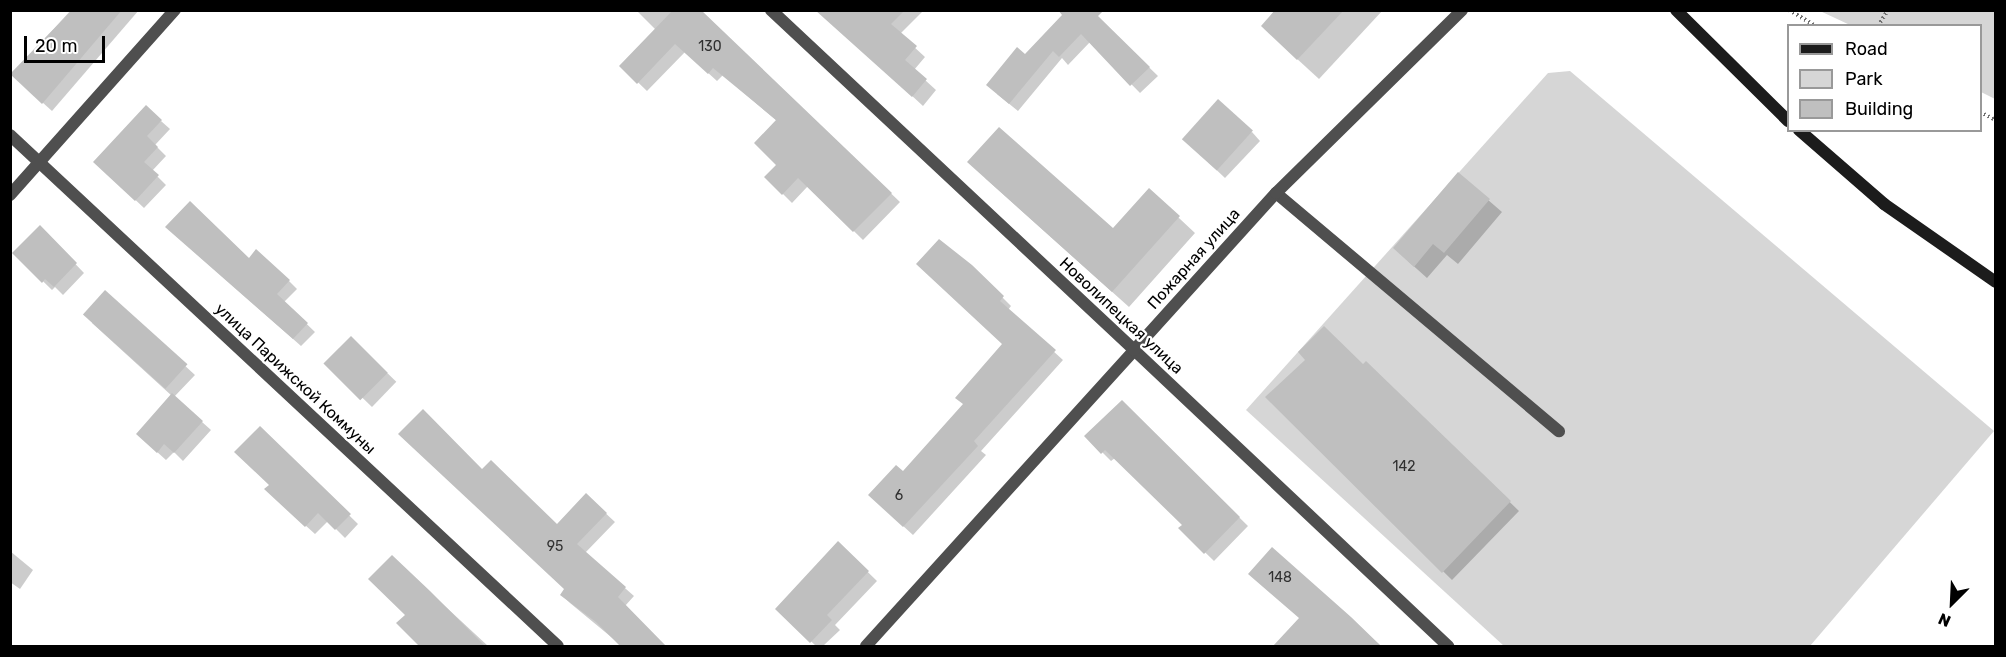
<!DOCTYPE html>
<meta charset="utf-8">
<style>
body{margin:0}
#map{position:relative;width:2006px;height:657px;overflow:hidden;background:#fff;font-family:Rubik,sans-serif}
div>[style]{position:absolute}
[style*='--x']{left:calc(var(--x)*1px);top:calc(var(--y)*1px);width:calc(var(--w)*1px);rotate:calc(var(--a)*1deg)}
.green>*{inset:0;background:#d6d6d6}
.shadow>*{inset:0;background:#0003;transform-origin:0 0}
.building>*{inset:0;background:#bfbfbf;transform-origin:0 0}
.path>*{height:4px;margin-top:-2px;transform-origin:0;background:repeating-linear-gradient(90deg,#717171 0 1.5px,transparent 0 4.5px)}
.service>*{height:12px;margin:-6px;padding:0 6px;transform-origin:6px;border-radius:6px;background:#4f4f4f}
.minor>*{height:12px;margin:-6px;padding:0 6px;transform-origin:6px;border-radius:6px;background:#4f4f4f}
.tertiary>*{height:12px;margin:-6px;padding:0 6px;transform-origin:6px;border-radius:6px;background:#4f4f4f}
.secondary>*{height:12px;margin:-6px;padding:0 6px;transform-origin:6px;border-radius:6px;background:#1c1c1c}
span{translate:-50% -50%;white-space:nowrap;text-align:center;line-height:1.15;-webkit-text-stroke:4.5px #fff;paint-order:stroke}
.number-label{font-size:14px;color:#303030}
.number-label span{-webkit-text-stroke-width:0}
.street-label{font-size:16px;color:#000}
.frame{position:absolute;inset:0;border:12px solid #000;pointer-events:none}
.legend{position:absolute;left:1787px;top:24px;width:195px;height:108px;box-sizing:border-box;background:#fff;border:2px solid #999;margin:0;padding:8px 10px;list-style:none;font-size:18px;color:#000}
.legend li{display:flex;align-items:center;gap:12px;height:30px}
.legend b{width:30px;border:2px solid #999}
.north{position:absolute;left:1922px;top:573px;width:60px;height:60px;-webkit-text-stroke:4px #fff;paint-order:stroke;rotate:204deg;font-size:16px;font-weight:700;line-height:24px;text-align:center;color:#000}
.north::after{content:'';display:block;margin:auto;width:21px;height:27px;background:#000;clip-path:polygon(50% 0,100% 100%,50% 72%,0 100%)}
.scale{position:absolute;left:24px;top:36px;width:81px;height:27px;box-sizing:border-box;border:3px solid #000;border-top:0;padding-left:8px;font-size:18px;line-height:21px;white-space:nowrap;color:#000;-webkit-text-stroke:4px #fff;paint-order:stroke}
</style>
<div id="map">
<div class="green">
<i style="clip-path:polygon(1820px 11px,1995px 11px,1995px 99px,1981px 92px,1980px 26px,1850px 25px)"></i>
<i style="clip-path:polygon(1570px 71px,1994px 431px,1810px 646px,1504px 646px,1246px 410px,1548px 73px)"></i>
</div>
<div class="shadow">
<i style="clip-path:polygon(71px 10px,139px 10px,52px 111px,12px 75px)"></i>
<i style="clip-path:polygon(636px 10px,699px 10px,900px 202px,863px 240px,808px 186px,792px 203px,766px 177px,778px 165px,777px 121px,723px 75px,717px 81px,685px 52px,647px 91px,621px 66px,656px 30px)"></i>
<i style="clip-path:polygon(819px 10px,924px 10px,900px 34px,925px 57px,914px 70px,936px 90px,923px 106px)"></i>
<i style="clip-path:polygon(1090px 10px,1158px 76px,1140px 93px,1090px 42px,1068px 65px,1062px 58px,1018px 111px,997px 94px,1025px 56px)"></i>
<i style="clip-path:polygon(1277px 10px,1383px 10px,1319px 79px,1283px 46px)"></i>
<i style="clip-path:polygon(161px 121px,170px 129px,155px 145px,166px 156px,152px 171px,166px 185px,144px 208px,95px 162px)"></i>
<i style="clip-path:polygon(1252px 132px,1260px 141px,1225px 178px,1192px 147px)"></i>
<i style="clip-path:polygon(1458px 174px,1502px 212px,1458px 264px,1447px 255px,1427px 278px,1408px 261px)"></i>
<i style="clip-path:polygon(985px 178px,1113px 230px,1149px 190px,1195px 233px,1129px 307px)"></i>
<i style="clip-path:polygon(40px 227px,84px 273px,63px 295px,55px 287px,52px 290px,14px 253px)"></i>
<i style="clip-path:polygon(175px 235px,249px 260px,289px 281px,297px 289px,284px 302px,315px 332px,301px 346px)"></i>
<i style="clip-path:polygon(971px 266px,1011px 306px,1008px 310px,1063px 360px,981px 451px,986px 455px,913px 535px,879px 504px,964px 405px,1004px 344px)"></i>
<i style="clip-path:polygon(105px 292px,195px 375px,174px 397px,211px 430px,183px 461px,174px 452px,166px 460px,146px 442px,172px 396px,92px 323px)"></i>
<i style="left:351px;top:338px;width:63px;height:35px;rotate:44deg"></i>
<i style="clip-path:polygon(1308px 360px,1363px 366px,1366px 363px,1519px 511px,1452px 580px,1267px 398px)"></i>
<i style="clip-path:polygon(1122px 402px,1248px 526px,1214px 561px,1180px 528px,1184px 525px,1115px 458px,1111px 461px,1086px 436px)"></i>
<i style="clip-path:polygon(260px 428px,358px 524px,345px 538px,328px 521px,315px 534px,275px 498px)"></i>
<i style="clip-path:polygon(482px 471px,557px 527px,586px 495px,615px 522px,585px 553px,634px 596px,625px 606px,664px 646px,622px 646px,570px 603px,562px 595px,566px 589px)"></i>
<i style="clip-path:polygon(838px 543px,877px 581px,835px 625px,840px 630px,823px 646px,816px 646px,777px 609px)"></i>
<i style="clip-path:polygon(1272px 549px,1381px 646px,1291px 646px,1283px 638px,1300px 619px)"></i>
<i style="clip-path:polygon(10px 551px,33px 570px,20px 589px,10px 582px)"></i>
<i style="clip-path:polygon(392px 557px,488px 646px,421px 646px,399px 623px,407px 615px)"></i>
</div>
<div class="building">
<i style="clip-path:polygon(72px 10px,122px 10px,42px 104px,10px 74px)"></i>
<i style="clip-path:polygon(673px 10px,701px 10px,892px 193px,853px 232px,798px 178px,782px 195px,764px 177px,776px 165px,754px 143px,776px 120px,713px 68px,708px 74px,675px 44px,637px 84px,619px 66px)"></i>
<i style="clip-path:polygon(815px 10px,905px 10px,891px 24px,917px 46px,905px 60px,927px 79px,912px 97px)"></i>
<i style="clip-path:polygon(1058px 10px,1104px 10px,1098px 16px,1150px 67px,1130px 86px,1081px 34px,1059px 57px,1053px 51px,1009px 104px,986px 85px,1017px 47px,1025px 54px,1062px 15px)"></i>
<i style="clip-path:polygon(1275px 10px,1344px 10px,1297px 60px,1261px 26px)"></i>
<i style="left:1218px;top:99px;width:47px;height:54px;rotate:42deg"></i>
<i style="clip-path:polygon(146px 105px,162px 120px,147px 136px,158px 147px,144px 162px,159px 175px,135px 201px,93px 162px)"></i>
<i style="clip-path:polygon(999px 127px,1113px 228px,1149px 188px,1180px 216px,1112px 292px,967px 162px)"></i>
<i style="clip-path:polygon(1458px 172px,1490px 199px,1444px 253px,1433px 244px,1414px 267px,1393px 248px)"></i>
<i style="clip-path:polygon(190px 201px,249px 258px,256px 249px,290px 280px,277px 294px,308px 323px,293px 339px,165px 227px)"></i>
<i style="clip-path:polygon(40px 225px,77px 263px,54px 287px,45px 279px,42px 283px,12px 253px)"></i>
<i style="clip-path:polygon(939px 239px,972px 265px,1004px 296px,1000px 301px,1056px 350px,974px 441px,978px 446px,903px 527px,868px 495px,896px 465px,903px 471px,963px 404px,955px 398px,1002px 344px,916px 264px)"></i>
<i style="left:105px;top:290px;width:111px;height:33px;rotate:42deg"></i>
<i style="clip-path:polygon(1324px 326px,1363px 364px,1366px 361px,1511px 501px,1442px 573px,1265px 397px,1305px 360px,1298px 352px)"></i>
<i style="left:351px;top:336px;width:52px;height:39px;rotate:45deg"></i>
<i style="clip-path:polygon(172px 393px,203px 421px,174px 453px,164px 444px,157px 453px,136px 434px)"></i>
<i style="clip-path:polygon(1122px 400px,1240px 517px,1204px 554px,1178px 528px,1182px 525px,1105px 450px,1101px 454px,1084px 436px)"></i>
<i style="clip-path:polygon(423px 409px,482px 469px,491px 460px,557px 524px,586px 493px,607px 513px,577px 544px,626px 587px,618px 597px,666px 646px,620px 646px,596px 622px,560px 595px,564px 589px,398px 434px)"></i>
<i style="clip-path:polygon(260px 426px,351px 514px,335px 530px,318px 513px,305px 527px,264px 489px,269px 485px,234px 452px)"></i>
<i style="clip-path:polygon(838px 541px,869px 571px,827px 615px,832px 620px,810px 643px,775px 609px)"></i>
<i style="clip-path:polygon(1272px 547px,1351px 617px,1381px 646px,1273px 646px,1299px 618px,1248px 574px)"></i>
<i style="clip-path:polygon(392px 555px,430px 591px,485px 646px,419px 646px,396px 623px,405px 615px,368px 579px)"></i>
</div>
<div class="path">
<i style="--x:1789;--y:10;--w:31;--a:31"></i>
<i style="--x:1878;--y:26;--w:19;--a:-58"></i>
<i style="--x:1980;--y:112;--w:18;--a:27"></i>
</div>
<div class="service">
<i style="--x:1276;--y:193;--w:370;--a:40.1"></i>
</div>
<div class="minor">
<i style="--x:10;--y:135;--w:749;--a:43"></i>
<i style="--x:10;--y:195;--w:248;--a:-48.3"></i>
<i style="--x:866;--y:646;--w:399;--a:-47.8"></i>
<i style="--x:1134;--y:350;--w:432;--a:43.3"></i>
</div>
<div class="tertiary">
<i style="--x:771;--y:10;--w:497;--a:43.1"></i>
<i style="--x:1134;--y:350;--w:212;--a:-47.9"></i>
<i style="--x:1276;--y:193;--w:261;--a:-44.5"></i>
</div>
<div class="secondary">
<i style="--x:1676;--y:10;--w:158;--a:44.7"></i>
<i style="--x:1799;--y:130;--w:113;--a:41"></i>
<i style="--x:1884;--y:204;--w:136;--a:34.9"></i>
</div>
<div class="number-label">
<span style="left:710px;top:47px">130</span>
<span style="left:1404px;top:467px">142</span>
<span style="left:899px;top:496px">6</span>
<span style="left:555px;top:547px">95</span>
<span style="left:1280px;top:578px">148</span>
</div>
<div class="street-label">
<span style="left:1194px;top:259px;rotate:-48deg">Пожарная улица</span>
<span style="left:1121px;top:316px;rotate:43deg">Новолипецкая улица</span>
<span style="left:295px;top:379px;rotate:43deg">улица Парижской Коммуны</span>
</div>
<div class="frame"></div>
<ul class="legend">
<li><b style="height:8px;background:#1c1c1c"></b>Road</li>
<li><b style="height:16px;background:#d6d6d6"></b>Park</li>
<li><b style="height:16px;background:#bfbfbf"></b>Building</li>
</ul>
<div class="north">N</div>
<div class="scale">20 m</div>
</div>
